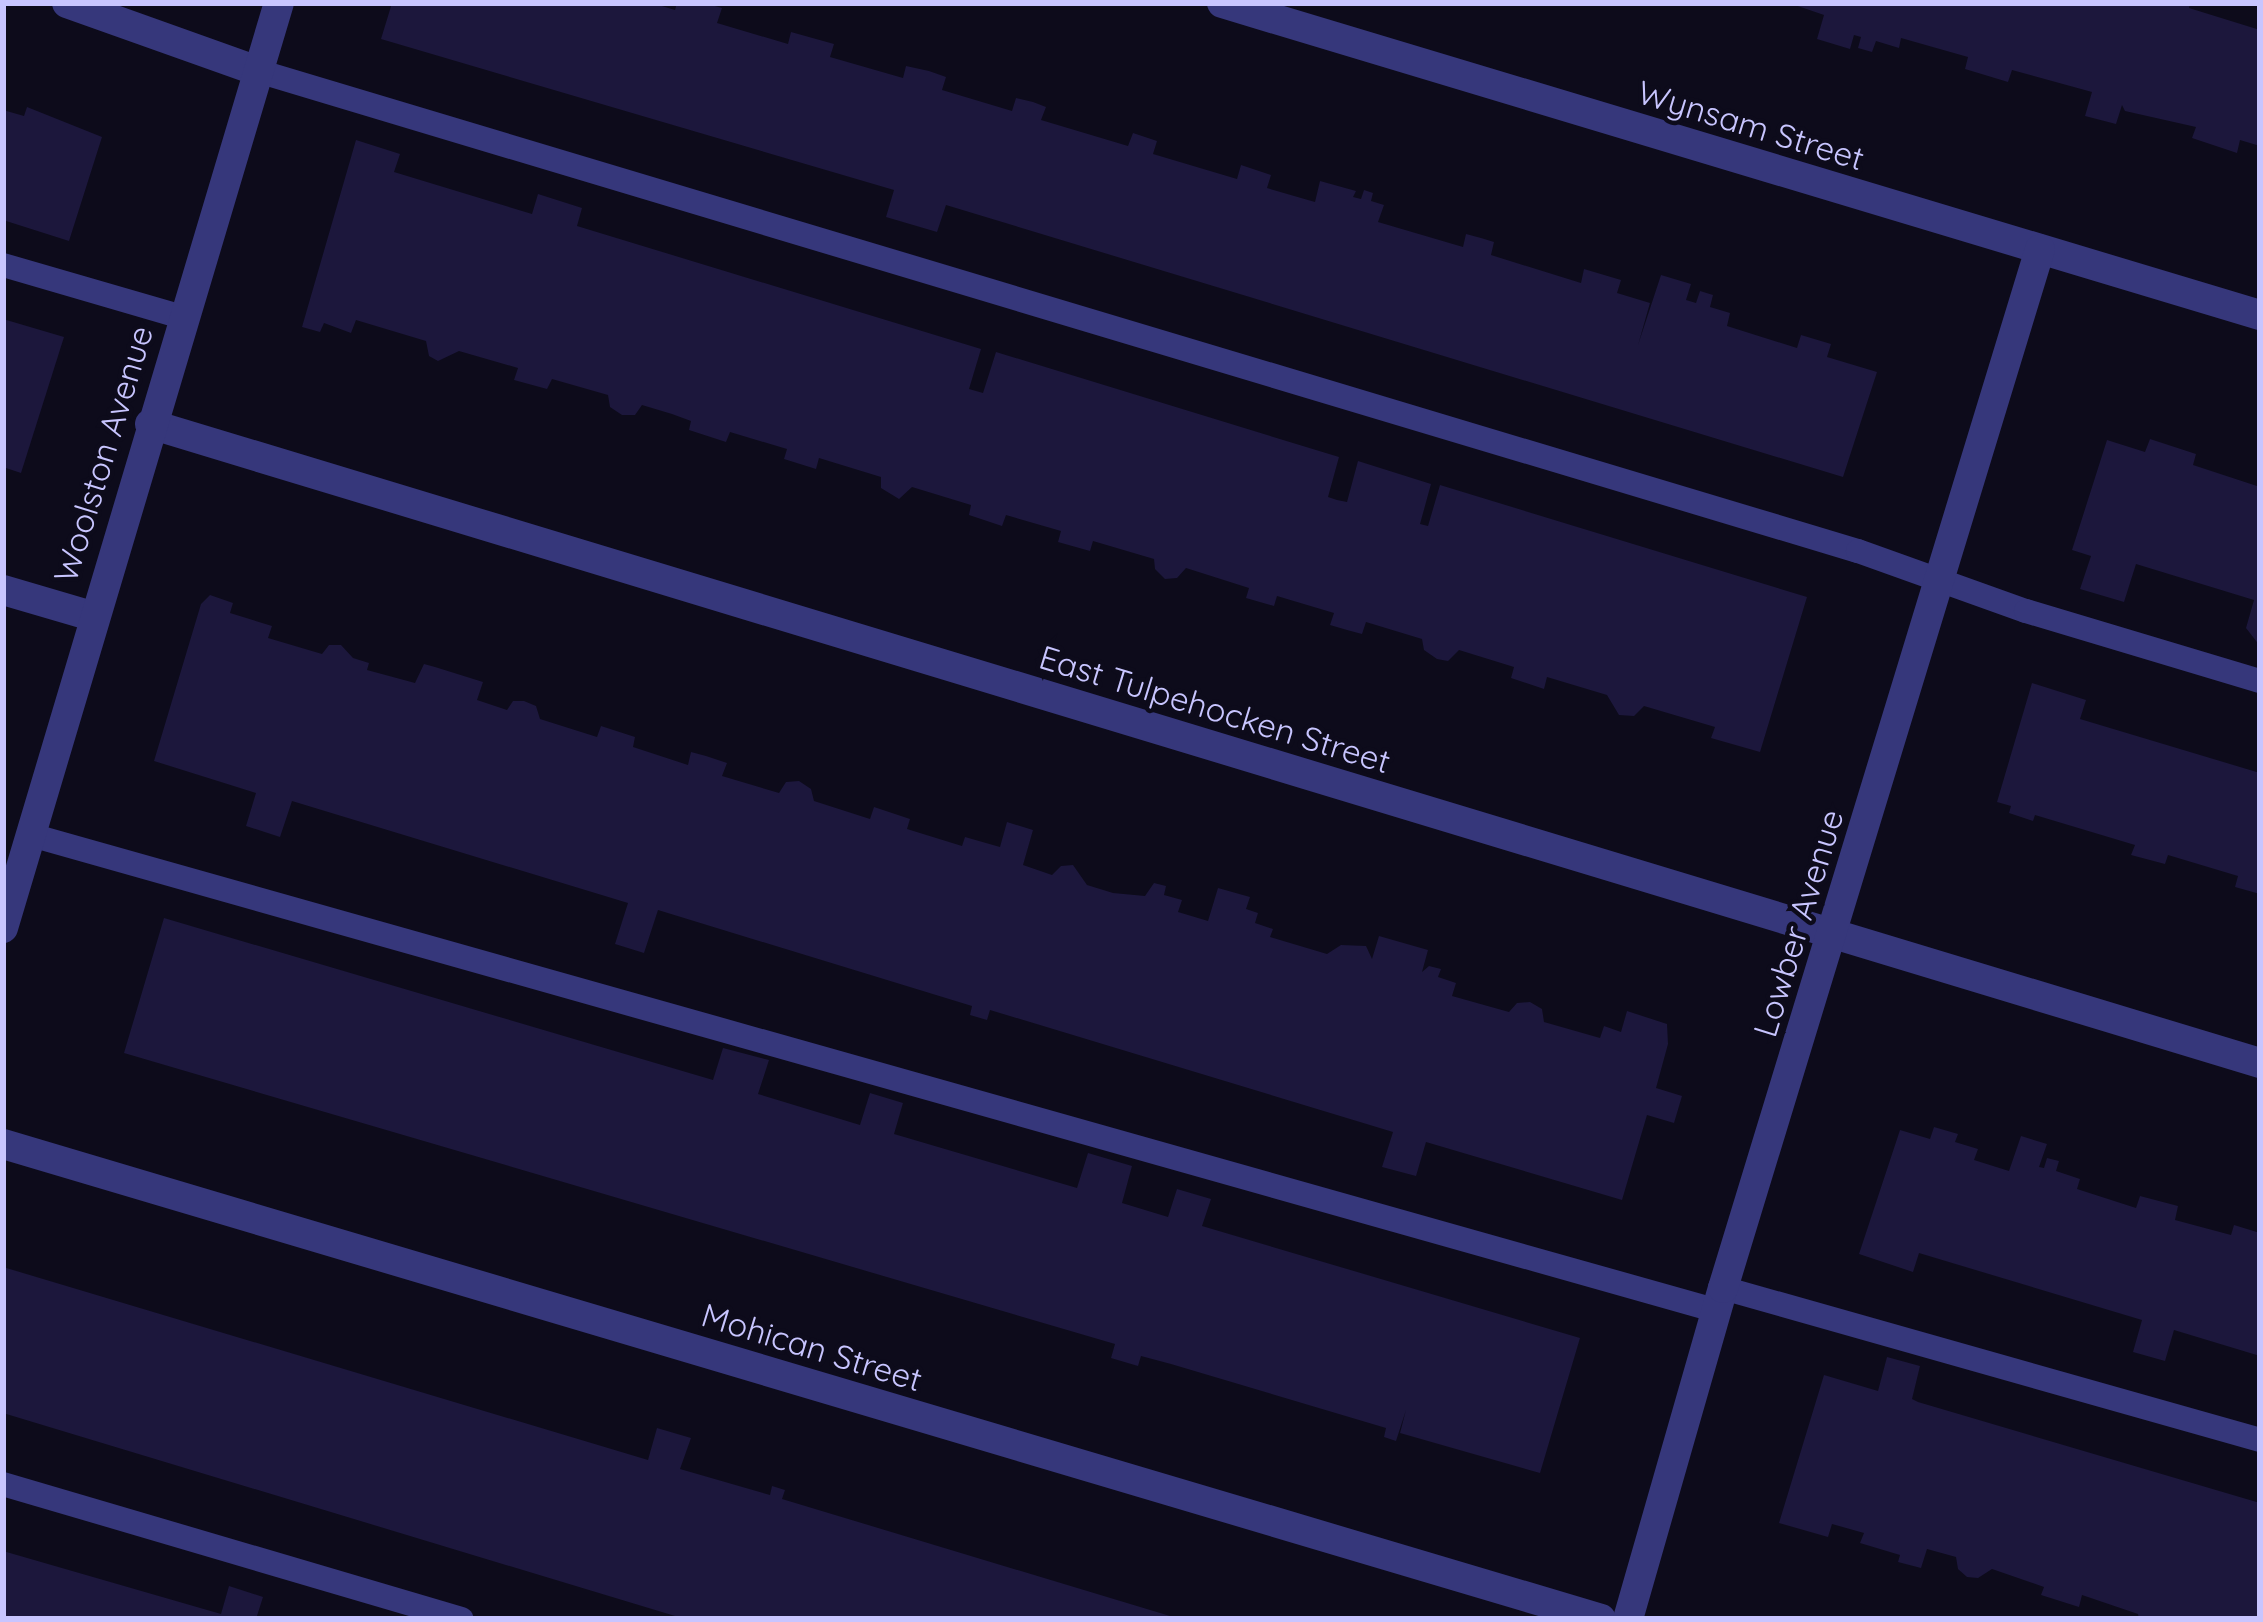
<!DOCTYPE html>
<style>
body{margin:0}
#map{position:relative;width:2263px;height:1622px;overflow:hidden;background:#0d0b1b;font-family:Quicksand,sans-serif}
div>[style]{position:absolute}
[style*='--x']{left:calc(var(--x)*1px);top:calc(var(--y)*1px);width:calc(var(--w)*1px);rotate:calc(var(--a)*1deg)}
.building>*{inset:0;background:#1c173c}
.lane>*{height:24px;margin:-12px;padding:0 12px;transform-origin:12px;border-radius:12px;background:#36377b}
.street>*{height:30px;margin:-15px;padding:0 15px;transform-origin:15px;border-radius:15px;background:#36377b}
span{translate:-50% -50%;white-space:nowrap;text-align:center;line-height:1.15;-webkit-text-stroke:9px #0d0b1b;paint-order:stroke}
.street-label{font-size:33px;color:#c8c5ff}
.frame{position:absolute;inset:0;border:6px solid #c8c5ff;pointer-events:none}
</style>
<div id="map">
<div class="building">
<i style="clip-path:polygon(392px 3px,652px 3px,675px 10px,677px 3px,704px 3px,722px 8px,717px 23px,788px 44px,791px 32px,834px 44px,830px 57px,903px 78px,906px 66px,929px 71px,946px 77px,942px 90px,1012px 111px,1016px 98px,1033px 102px,1046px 107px,1041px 120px,1128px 146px,1133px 133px,1157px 141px,1153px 154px,1237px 179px,1241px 165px,1271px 175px,1267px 188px,1308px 200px,1315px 202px,1320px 181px,1356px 191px,1353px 197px,1361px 199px,1364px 190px,1373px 193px,1371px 201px,1384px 205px,1378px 222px,1463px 247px,1466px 234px,1481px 238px,1494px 242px,1491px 255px,1581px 283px,1584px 269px,1621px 280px,1617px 293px,1650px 303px,1638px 345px,1661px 275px,1691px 284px,1686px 300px,1696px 303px,1700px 291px,1713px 295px,1710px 307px,1730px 313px,1727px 326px,1797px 348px,1801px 335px,1831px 344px,1827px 357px,1877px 372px,1843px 477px,946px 205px,937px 232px,886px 217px,894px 190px,381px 39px)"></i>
<i style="clip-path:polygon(1789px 3px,2190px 3px,2189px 8px,2260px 30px,2260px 146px,2240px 140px,2237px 153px,2192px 138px,2196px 127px,2125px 111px,2122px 105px,2116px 124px,2085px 116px,2092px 92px,2012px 70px,2008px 82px,1965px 69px,1968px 57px,1901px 38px,1899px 48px,1876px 41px,1872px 52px,1858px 48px,1861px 37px,1854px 35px,1850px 49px,1817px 39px,1824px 15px)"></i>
<i style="clip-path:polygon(27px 107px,102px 137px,69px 241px,3px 220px,3px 110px,24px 116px)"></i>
<i style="clip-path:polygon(356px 140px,400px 154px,394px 172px,532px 214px,538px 194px,582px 208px,577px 226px,981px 349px,969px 389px,983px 393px,996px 352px,1339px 457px,1328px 497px,1337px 500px,1347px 502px,1358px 461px,1431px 484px,1420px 524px,1428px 526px,1440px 485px,1807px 597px,1760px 752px,1711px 738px,1715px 727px,1644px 706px,1634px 716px,1619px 715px,1607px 695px,1547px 677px,1544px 689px,1511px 678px,1514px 667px,1459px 650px,1448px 661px,1437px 659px,1424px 650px,1422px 639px,1366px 622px,1362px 634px,1347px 630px,1330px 625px,1334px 613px,1277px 596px,1274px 606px,1246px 598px,1249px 588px,1186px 568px,1177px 578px,1165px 579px,1155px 569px,1154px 559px,1093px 541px,1090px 551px,1058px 542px,1061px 531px,1006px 515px,1002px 526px,969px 515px,971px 505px,912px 487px,899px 499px,881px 488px,881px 477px,819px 458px,816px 469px,784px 459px,787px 449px,730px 432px,726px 442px,689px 430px,691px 421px,672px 414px,642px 405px,635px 415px,622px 415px,610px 407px,608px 395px,552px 379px,547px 389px,514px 380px,518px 368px,459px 351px,438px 361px,429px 356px,426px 341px,356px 320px,351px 333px,324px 323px,320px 332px,302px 327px)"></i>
<i style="clip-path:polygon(3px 319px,64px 337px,21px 473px,3px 467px)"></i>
<i style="clip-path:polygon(2150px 439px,2196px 454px,2193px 465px,2260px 487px,2260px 646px,2246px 628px,2254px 600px,2136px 564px,2124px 602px,2080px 589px,2091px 556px,2072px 550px,2107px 440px,2145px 452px)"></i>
<i style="clip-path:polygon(210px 595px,233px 603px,230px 613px,272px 626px,268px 638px,322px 654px,329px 645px,341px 645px,353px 658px,369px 663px,367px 670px,415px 683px,424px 664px,435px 667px,483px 682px,477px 700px,507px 710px,513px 701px,524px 701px,536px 706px,540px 719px,597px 737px,601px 726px,635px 737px,633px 747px,688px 765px,691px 752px,706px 756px,727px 763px,722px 776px,779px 793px,786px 782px,799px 781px,811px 789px,814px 801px,870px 819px,874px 807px,910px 819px,907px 829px,962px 846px,965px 837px,1000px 847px,1007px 822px,1033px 830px,1023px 865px,1052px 875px,1061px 866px,1073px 865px,1087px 885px,1113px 893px,1145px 896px,1154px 883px,1166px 886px,1164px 895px,1182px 900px,1178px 912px,1208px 921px,1218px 888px,1250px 897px,1246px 909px,1258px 913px,1255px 923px,1273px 929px,1270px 937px,1327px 954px,1341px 945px,1366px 946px,1372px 959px,1379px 936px,1428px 950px,1422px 972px,1429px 966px,1441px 969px,1438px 977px,1456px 983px,1452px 996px,1509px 1012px,1517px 1003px,1530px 1002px,1542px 1009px,1544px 1022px,1600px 1038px,1604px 1026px,1621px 1032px,1627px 1011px,1667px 1024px,1668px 1044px,1656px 1088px,1682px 1096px,1674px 1123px,1647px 1115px,1622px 1200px,1426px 1142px,1416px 1176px,1382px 1167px,1393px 1132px,990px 1010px,987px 1020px,970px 1015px,972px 1006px,658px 910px,644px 953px,615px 944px,628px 903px,292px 801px,280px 837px,246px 826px,256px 793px,154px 761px,201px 604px)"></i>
<i style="clip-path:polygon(2032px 683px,2086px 700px,2080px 719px,2260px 773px,2260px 894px,2235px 887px,2238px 876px,2168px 855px,2165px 864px,2131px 855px,2135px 845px,2035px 815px,2033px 821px,2009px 813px,2011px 806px,1997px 802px)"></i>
<i style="clip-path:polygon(164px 918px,713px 1080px,723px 1048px,769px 1060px,758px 1094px,860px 1125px,870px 1093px,903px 1103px,894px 1134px,1077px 1188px,1088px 1153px,1132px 1166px,1122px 1203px,1168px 1217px,1177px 1189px,1211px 1199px,1202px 1226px,1580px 1338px,1540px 1473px,1400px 1433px,1406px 1410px,1396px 1441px,1384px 1437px,1386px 1428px,1171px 1364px,1141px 1356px,1138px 1366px,1111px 1358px,1115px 1344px,124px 1053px)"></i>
<i style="clip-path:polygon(1934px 1127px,1958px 1134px,1955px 1142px,1978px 1149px,1974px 1160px,2009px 1171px,2021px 1136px,2047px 1144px,2039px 1167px,2044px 1168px,2047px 1158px,2059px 1161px,2056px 1171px,2080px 1179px,2077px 1189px,2136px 1208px,2140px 1196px,2178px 1206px,2175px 1220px,2231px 1235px,2234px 1225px,2260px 1233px,2260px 1356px,2174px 1330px,2165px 1361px,2133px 1352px,2142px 1320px,1919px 1253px,1913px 1272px,1859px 1254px,1900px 1130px,1930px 1139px)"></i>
<i style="clip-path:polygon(3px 1267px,648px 1460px,657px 1428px,691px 1438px,680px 1469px,770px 1495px,772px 1486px,785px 1490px,782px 1499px,1180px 1619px,685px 1619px,3px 1413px)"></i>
<i style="clip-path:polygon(1887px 1357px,1920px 1366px,1912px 1399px,1918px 1402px,2260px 1503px,2260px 1619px,2139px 1619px,2138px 1614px,2082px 1595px,2079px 1607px,2041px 1595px,2044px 1587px,1992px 1569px,1978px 1578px,1967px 1577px,1958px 1569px,1956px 1557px,1927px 1549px,1921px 1568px,1898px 1562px,1900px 1555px,1860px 1543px,1864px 1533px,1832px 1524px,1828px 1537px,1779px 1523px,1824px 1375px,1878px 1391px)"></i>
<i style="clip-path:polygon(3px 1551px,221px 1614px,229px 1586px,263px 1597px,256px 1619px,3px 1619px)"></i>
</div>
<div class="lane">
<i style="--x:258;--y:71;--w:1670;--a:16.7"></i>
<i style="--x:1858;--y:551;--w:178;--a:19.7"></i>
<i style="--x:2026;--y:611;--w:244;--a:16.7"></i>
<i style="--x:3;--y:265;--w:186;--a:16.2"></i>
<i style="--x:31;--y:835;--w:1753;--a:15.76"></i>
<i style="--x:1723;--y:1288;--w:558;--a:15.8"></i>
<i style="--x:3;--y:1484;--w:478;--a:16.4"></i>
</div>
<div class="street">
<i style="--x:67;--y:3;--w:203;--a:19.6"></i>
<i style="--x:1222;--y:3;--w:1084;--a:16.73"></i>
<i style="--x:150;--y:424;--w:2205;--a:16.85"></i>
<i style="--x:3;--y:590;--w:93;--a:16.3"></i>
<i style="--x:3;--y:928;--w:965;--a:-73.39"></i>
<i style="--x:3;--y:1144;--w:1667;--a:16.55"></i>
<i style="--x:1628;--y:1619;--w:344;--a:-74"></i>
<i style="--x:1723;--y:1288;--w:1086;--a:-73.03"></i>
</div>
<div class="street-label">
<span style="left:1751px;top:125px;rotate:17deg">Wynsam Street</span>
<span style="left:103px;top:454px;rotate:-73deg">Woolston Avenue</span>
<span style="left:1215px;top:709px;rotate:17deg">East Tulpehocken Street</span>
<span style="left:1798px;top:923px;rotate:-73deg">Lowber Avenue</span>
<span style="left:812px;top:1347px;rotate:17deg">Mohican Street</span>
</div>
<div class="frame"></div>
</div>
